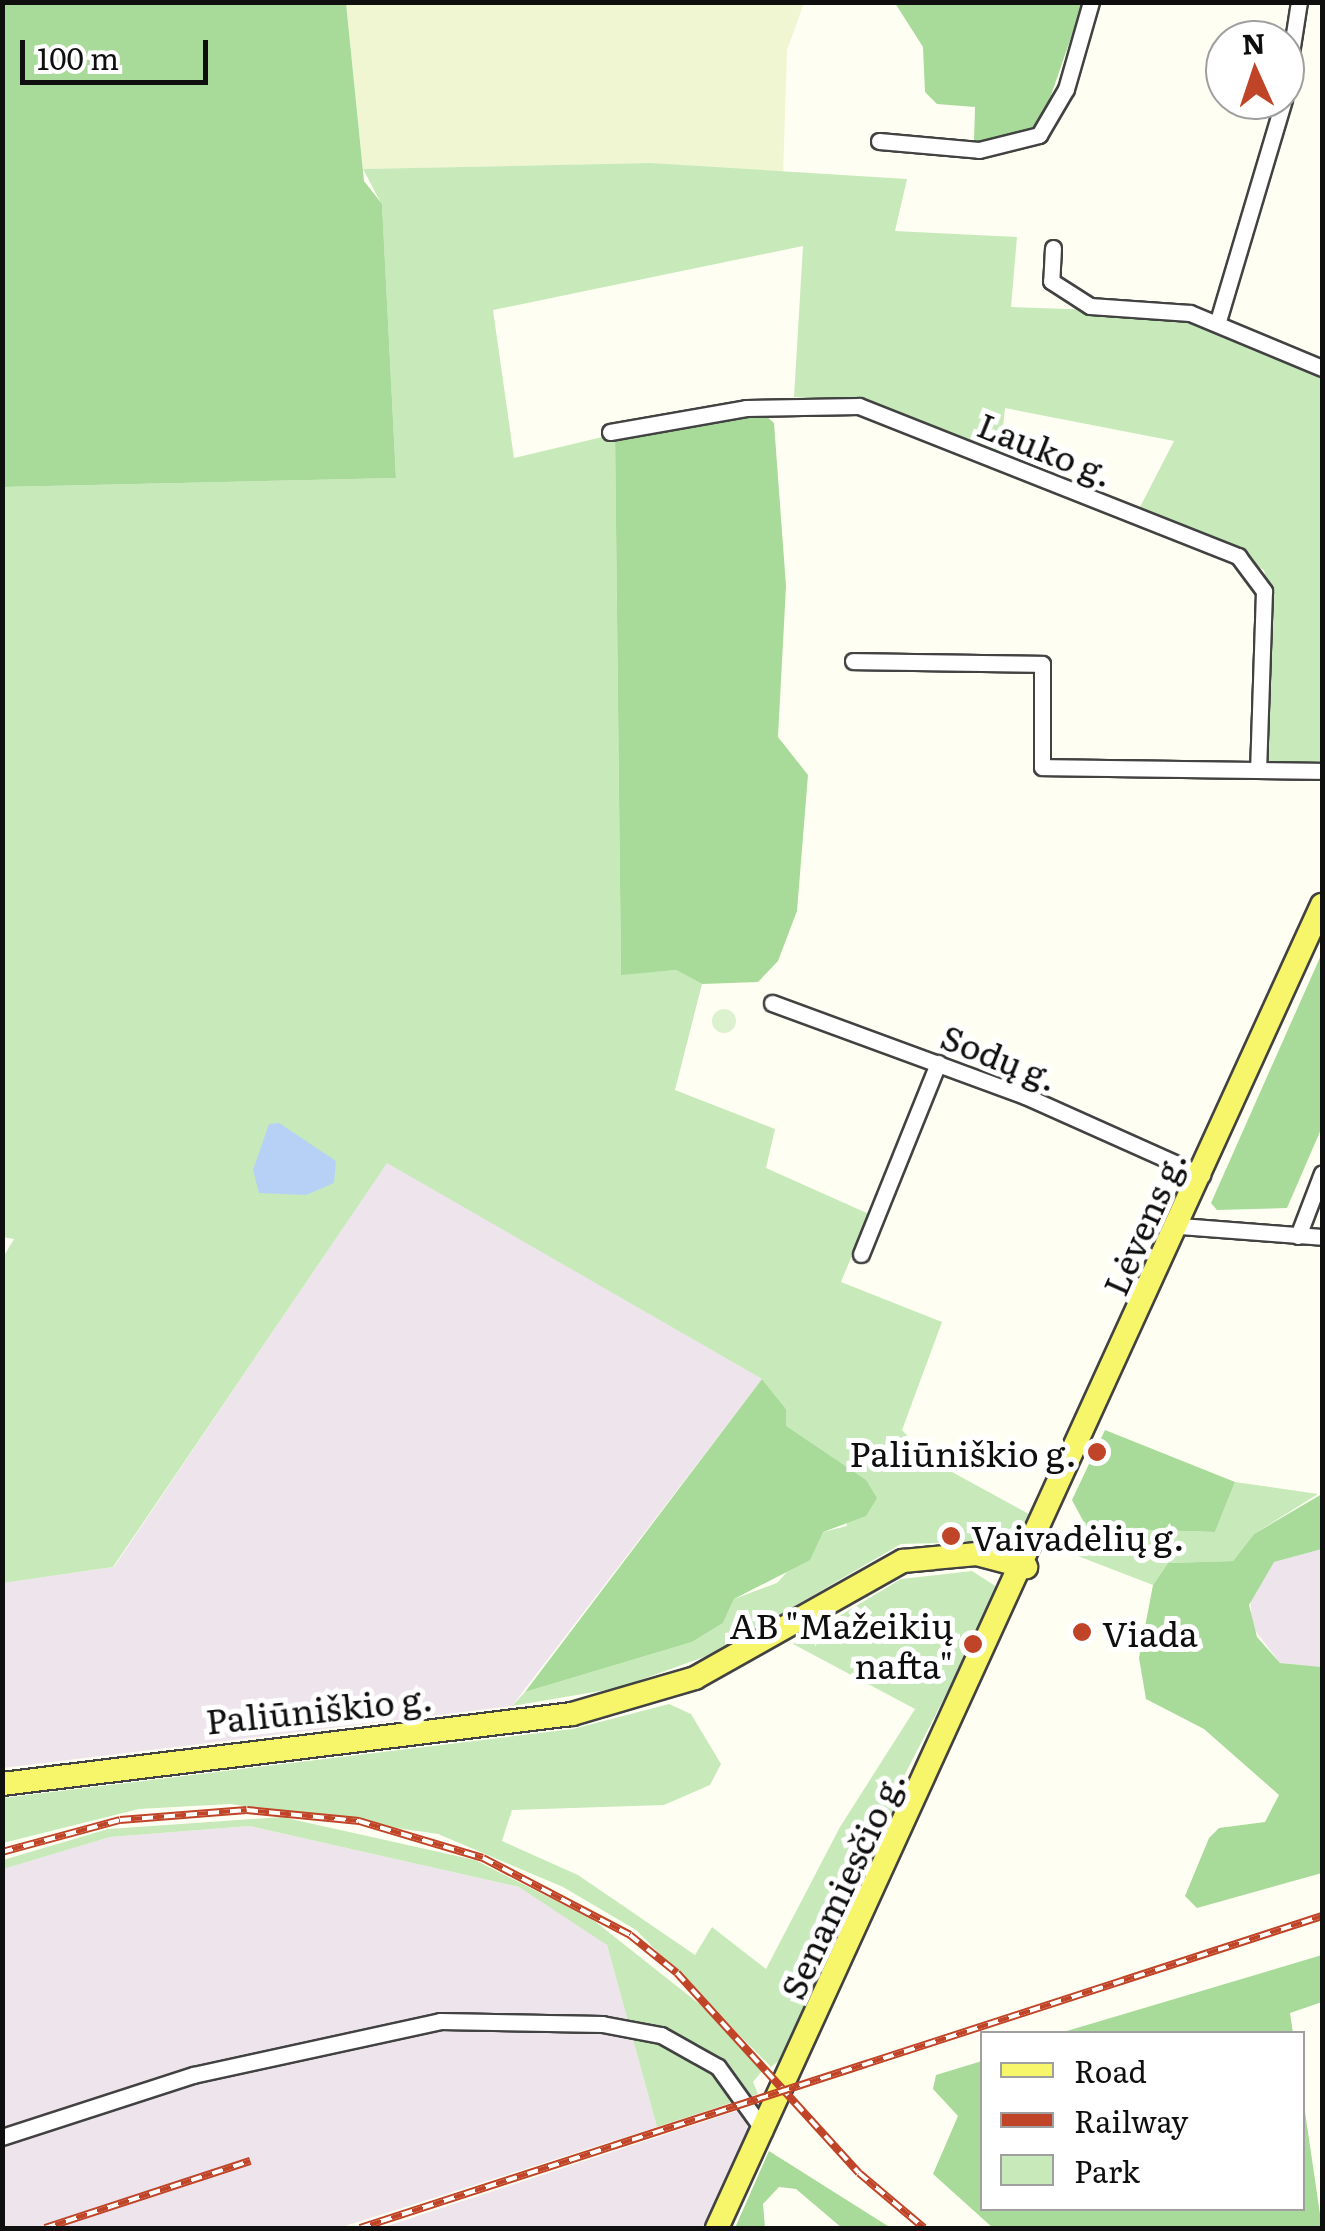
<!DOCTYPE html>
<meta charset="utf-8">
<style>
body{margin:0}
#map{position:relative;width:1325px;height:2231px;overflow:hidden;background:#fefff2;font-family:Literata,serif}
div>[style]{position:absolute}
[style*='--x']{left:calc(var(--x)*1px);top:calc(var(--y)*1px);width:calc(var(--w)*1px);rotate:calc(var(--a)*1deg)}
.industrial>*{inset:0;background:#eee4ec}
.farmland>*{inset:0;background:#f0f5d2}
.green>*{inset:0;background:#c8eabb}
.forest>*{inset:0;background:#a8da9a}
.pitch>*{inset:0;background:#dcf1cd}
.round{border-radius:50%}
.water>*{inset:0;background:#b7d0f6}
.roads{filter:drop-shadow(2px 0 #424242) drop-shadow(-2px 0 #424242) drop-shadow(0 2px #424242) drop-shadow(0 -2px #424242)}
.street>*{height:15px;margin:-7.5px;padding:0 7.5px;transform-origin:7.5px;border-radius:7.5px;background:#fff}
.primary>*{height:22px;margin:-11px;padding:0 11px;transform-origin:11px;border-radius:11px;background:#f7f66a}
.rail>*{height:8px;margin-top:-4px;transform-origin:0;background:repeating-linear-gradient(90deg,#fff 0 11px,#c04427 0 22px);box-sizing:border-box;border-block:2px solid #c04427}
.dots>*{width:28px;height:28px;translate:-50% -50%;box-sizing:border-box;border:5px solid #fff;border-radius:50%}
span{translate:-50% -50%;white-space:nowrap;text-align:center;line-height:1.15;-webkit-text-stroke:10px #fff;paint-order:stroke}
.street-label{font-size:35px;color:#0f0f0f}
.poi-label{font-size:35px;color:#0f0f0f}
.right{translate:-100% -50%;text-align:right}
.left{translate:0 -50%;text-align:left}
.frame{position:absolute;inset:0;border:5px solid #0f0f0f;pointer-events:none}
.legend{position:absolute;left:980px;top:2031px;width:325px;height:180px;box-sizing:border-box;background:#fff;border:2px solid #9f9f9f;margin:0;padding:12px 18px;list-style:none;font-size:30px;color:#0f0f0f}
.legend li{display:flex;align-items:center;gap:20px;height:50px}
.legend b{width:50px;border:2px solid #9f9f9f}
.north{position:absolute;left:1205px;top:20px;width:100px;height:100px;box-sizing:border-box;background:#fff;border:2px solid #9f9f9f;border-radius:50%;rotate:357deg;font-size:28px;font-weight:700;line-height:40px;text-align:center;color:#0f0f0f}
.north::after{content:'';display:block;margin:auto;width:35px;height:45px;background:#c04427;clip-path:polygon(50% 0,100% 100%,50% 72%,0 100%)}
.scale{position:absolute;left:20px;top:40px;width:188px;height:45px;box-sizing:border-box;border:5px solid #0f0f0f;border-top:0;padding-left:12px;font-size:30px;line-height:35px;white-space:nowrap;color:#0f0f0f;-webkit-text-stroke:8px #fff;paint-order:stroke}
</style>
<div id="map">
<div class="industrial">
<i style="clip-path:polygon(387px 1162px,762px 1379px,512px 1706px,3px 1768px,2px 1583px,114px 1567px)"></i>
<i style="clip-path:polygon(1322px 1549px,1322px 1667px,1280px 1663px,1251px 1625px,1251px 1592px,1274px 1562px)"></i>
<i style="clip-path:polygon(250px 1826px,519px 1887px,570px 1914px,607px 1945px,657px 2127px,339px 2228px,3px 2228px,2px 1869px,110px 1837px)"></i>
<i style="clip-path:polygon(742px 2109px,749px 2132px,709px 2228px,381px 2228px)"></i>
</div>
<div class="farmland">
<i style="clip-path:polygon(346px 3px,804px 3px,787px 50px,783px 176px,650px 163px,363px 169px)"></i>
</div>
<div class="green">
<i style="clip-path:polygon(650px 163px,907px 179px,895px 231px,1017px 237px,1011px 307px,1190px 313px,1322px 368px,1322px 771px,1266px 768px,1273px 607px,1264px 570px,1138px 511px,1174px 441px,1005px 408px,1000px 456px,875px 404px,794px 397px,803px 246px,493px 310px,514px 458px,615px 434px,621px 974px,676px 970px,702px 984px,675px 1090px,775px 1129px,766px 1168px,869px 1214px,841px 1282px,942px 1322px,902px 1430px,930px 1460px,1038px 1519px,1018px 1541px,901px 1544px,712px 1654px,618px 1688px,512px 1706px,525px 1692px,692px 1642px,723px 1623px,734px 1599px,777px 1583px,823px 1532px,847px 1526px,835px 1465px,785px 1426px,786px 1409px,762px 1379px,387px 1163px,113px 1567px,3px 1583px,2px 1259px,14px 1239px,2px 1237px,2px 487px,396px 478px,382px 205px,363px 169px)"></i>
<i style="clip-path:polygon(1235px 1482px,1318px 1494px,1254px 1534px,1233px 1561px,1168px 1563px,1153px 1585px,1070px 1553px,1087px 1528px,1215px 1532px)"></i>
<i style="clip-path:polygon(972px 1571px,1000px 1589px,900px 1784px,904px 1799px,795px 2048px,771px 2067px,636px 1930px,563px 1887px,438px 1834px,230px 1804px,139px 1809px,3px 1843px,3px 1798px,573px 1729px,669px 1704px,691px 1714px,721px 1764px,710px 1785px,664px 1805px,512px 1810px,502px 1841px,578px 1875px,695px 1955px,712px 1927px,766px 1969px,840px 1827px,915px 1709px,793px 1644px,901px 1579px)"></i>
<i style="clip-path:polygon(282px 1817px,475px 1860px,592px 1919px,707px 2010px,763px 2070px,753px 2082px,758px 2094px,657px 2127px,607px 1945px,519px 1887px,250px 1826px,110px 1837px,3px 1869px,3px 1860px,108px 1829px)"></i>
</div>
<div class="forest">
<i style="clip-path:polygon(2px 3px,346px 3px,364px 181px,382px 204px,396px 478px,3px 487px)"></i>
<i style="clip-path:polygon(895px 3px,1083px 3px,1041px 124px,1006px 142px,974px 142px,975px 107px,937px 104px,925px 92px,923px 47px)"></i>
<i style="clip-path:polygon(758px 409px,774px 423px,786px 586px,778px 737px,808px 775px,797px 911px,778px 961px,758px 982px,702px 984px,676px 970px,621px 975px,615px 434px)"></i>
<i style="clip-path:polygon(1322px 953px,1322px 1127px,1287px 1208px,1217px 1210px,1211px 1203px)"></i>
<i style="clip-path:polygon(762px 1379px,786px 1409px,786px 1426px,866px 1480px,877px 1498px,866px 1516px,823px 1532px,810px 1560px,734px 1599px,723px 1623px,692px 1642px,525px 1692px)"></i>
<i style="clip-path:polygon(1105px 1430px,1235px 1482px,1215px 1532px,1087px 1528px,1072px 1500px)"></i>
<i style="clip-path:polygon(1322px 1494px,1322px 1549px,1274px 1562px,1249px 1605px,1257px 1637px,1280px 1663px,1322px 1667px,1322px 1873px,1197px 1908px,1185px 1896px,1209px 1838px,1219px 1828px,1265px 1822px,1279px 1795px,1204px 1729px,1146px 1699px,1139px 1658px,1153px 1585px,1168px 1563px,1233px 1561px,1254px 1534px)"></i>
<i style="clip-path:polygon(1322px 1955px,1322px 2002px,1290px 2013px,1293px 2033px,1060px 2033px)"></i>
<i style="clip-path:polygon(982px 2061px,982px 2208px,1302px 2208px,1303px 2098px,1322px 2228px,993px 2228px,933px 2174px,958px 2116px,933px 2089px,936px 2075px)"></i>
<i style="clip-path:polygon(769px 2151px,891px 2228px,842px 2228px,796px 2189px,779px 2187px,763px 2204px,765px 2228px,735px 2228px)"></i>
</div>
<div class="pitch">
<i class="round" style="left:712px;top:1009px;width:24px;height:24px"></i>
</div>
<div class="water">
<i style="clip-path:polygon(279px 1123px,336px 1161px,334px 1183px,306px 1195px,259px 1193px,253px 1170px,269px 1124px)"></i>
</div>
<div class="roads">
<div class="street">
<i style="--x:1285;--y:92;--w:91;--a:-81.2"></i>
<i style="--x:879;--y:141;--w:100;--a:5.1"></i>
<i style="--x:979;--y:150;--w:62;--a:-14"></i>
<i style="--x:1039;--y:135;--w:53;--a:-59.6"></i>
<i style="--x:1066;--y:89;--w:91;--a:-74"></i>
<i style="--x:1053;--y:248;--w:33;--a:93"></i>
<i style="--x:1051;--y:281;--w:46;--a:32.7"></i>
<i style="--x:1090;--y:306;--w:100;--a:4"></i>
<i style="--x:1190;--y:313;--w:143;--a:22.6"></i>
<i style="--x:1218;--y:321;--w:231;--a:-73.4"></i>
<i style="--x:610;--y:432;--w:138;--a:-10"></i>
<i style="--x:746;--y:408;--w:113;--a:-1"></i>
<i style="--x:859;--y:406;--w:408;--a:21.6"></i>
<i style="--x:1238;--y:556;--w:44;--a:53.4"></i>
<i style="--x:1264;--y:591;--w:177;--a:91.9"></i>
<i style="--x:853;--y:661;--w:189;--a:0.9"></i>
<i style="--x:1042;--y:664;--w:103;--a:90"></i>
<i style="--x:1042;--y:767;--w:280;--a:0.8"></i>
<i style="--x:772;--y:1003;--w:270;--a:20.2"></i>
<i style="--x:1025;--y:1096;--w:194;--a:24.1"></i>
<i style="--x:1180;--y:1226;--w:142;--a:4.4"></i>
<i style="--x:1298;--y:1236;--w:67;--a:-69.1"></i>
<i style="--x:861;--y:1254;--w:206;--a:-68"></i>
<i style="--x:2;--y:2137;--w:201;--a:-18"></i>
<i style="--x:193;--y:2075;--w:253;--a:-12.3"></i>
<i style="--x:440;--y:2021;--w:162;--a:1.1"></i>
<i style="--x:602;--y:2024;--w:60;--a:10.6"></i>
<i style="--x:661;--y:2035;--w:65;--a:29.3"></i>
<i style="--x:718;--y:2067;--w:79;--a:54.3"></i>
</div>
<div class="primary">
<i style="--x:2;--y:1784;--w:574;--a:-7"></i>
<i style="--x:572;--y:1714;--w:128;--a:-16.3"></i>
<i style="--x:695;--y:1678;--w:239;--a:-29.4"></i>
<i style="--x:903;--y:1561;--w:74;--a:-5.4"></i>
<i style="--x:977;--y:1554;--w:51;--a:14.9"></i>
<i style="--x:717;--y:2228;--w:1455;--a:-65.43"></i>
</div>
</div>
<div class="rail">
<i style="--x:2;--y:1852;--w:122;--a:-15.2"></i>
<i style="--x:120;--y:1820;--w:127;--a:-4.5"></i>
<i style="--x:247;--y:1810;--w:113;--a:5.6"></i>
<i style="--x:359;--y:1821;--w:129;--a:16.6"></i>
<i style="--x:483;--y:1858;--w:166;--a:27.6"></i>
<i style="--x:630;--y:1935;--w:60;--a:39"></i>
<i style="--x:677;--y:1973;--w:270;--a:47.7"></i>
<i style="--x:859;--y:2173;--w:85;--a:40.2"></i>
<i style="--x:45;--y:2228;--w:216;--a:-18.1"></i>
<i style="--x:360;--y:2228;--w:1011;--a:-17.97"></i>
</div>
<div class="dots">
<i style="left:1097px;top:1452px;background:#c04427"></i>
<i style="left:951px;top:1536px;background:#c04427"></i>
<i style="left:1082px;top:1632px;background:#c04427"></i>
<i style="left:973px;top:1644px;background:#c04427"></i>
</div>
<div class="street-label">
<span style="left:1046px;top:448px;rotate:22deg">Lauko g.</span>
<span style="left:1000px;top:1056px;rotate:22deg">Sodų g.</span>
<span style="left:1143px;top:1222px;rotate:-66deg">Lėvens g.</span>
<span style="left:319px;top:1708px;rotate:-6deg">Paliūniškio g.</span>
<span style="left:841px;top:1884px;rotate:-65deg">Senamiesčio g.</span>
</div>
<div class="poi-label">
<span class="right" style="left:1077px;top:1452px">Paliūniškio g.</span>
<span class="left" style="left:971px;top:1536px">Vaivadėlių g.</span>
<span class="right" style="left:953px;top:1644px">AB "Mažeikių<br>nafta"</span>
<span class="left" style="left:1102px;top:1632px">Viada</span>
</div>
<div class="frame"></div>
<ul class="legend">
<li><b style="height:12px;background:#f7f66a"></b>Road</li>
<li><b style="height:12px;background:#c04427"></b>Railway</li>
<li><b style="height:28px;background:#c8eabb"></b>Park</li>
</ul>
<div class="north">N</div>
<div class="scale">100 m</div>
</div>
